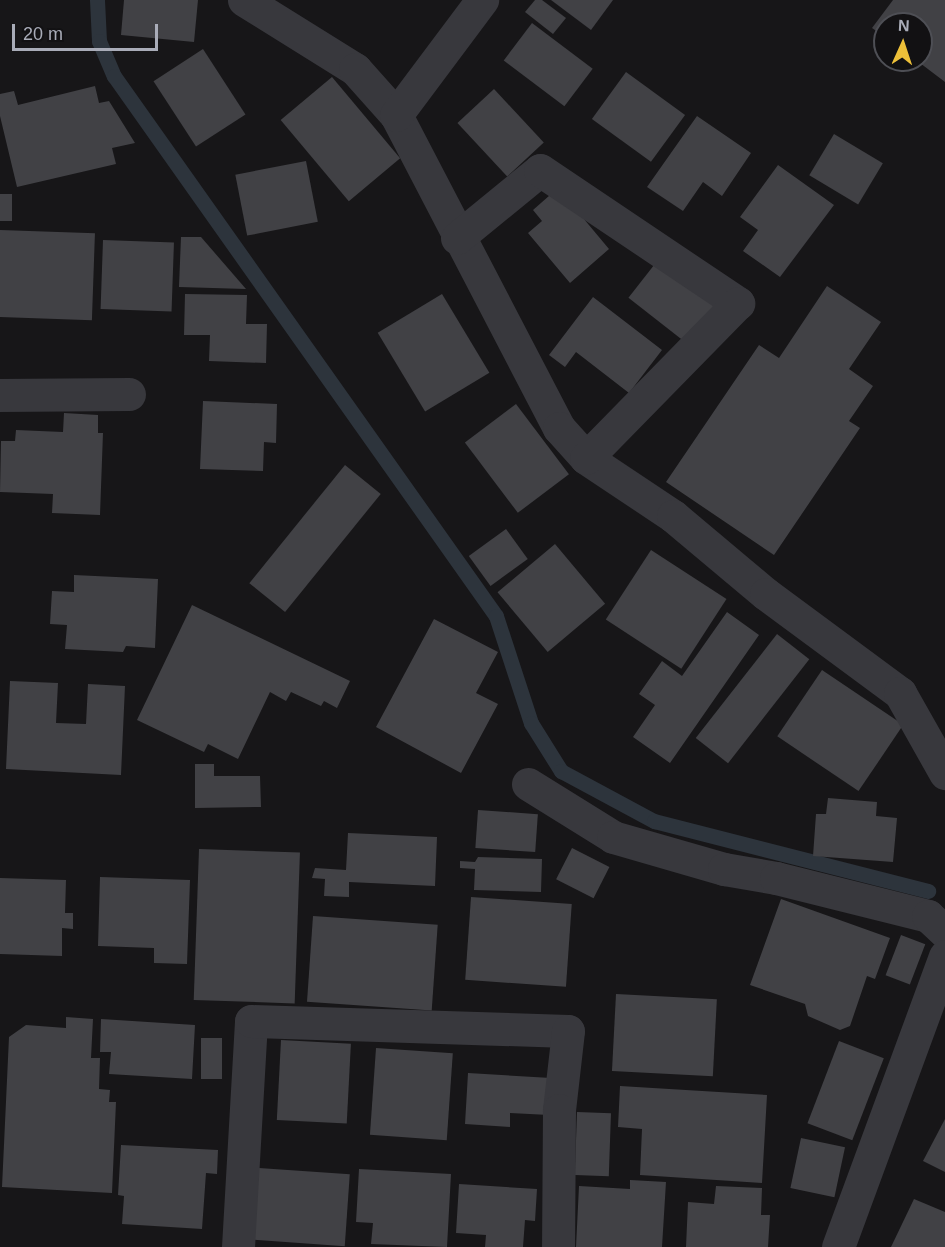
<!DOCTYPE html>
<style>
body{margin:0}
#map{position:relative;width:945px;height:1247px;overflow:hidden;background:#171618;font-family:Arial,sans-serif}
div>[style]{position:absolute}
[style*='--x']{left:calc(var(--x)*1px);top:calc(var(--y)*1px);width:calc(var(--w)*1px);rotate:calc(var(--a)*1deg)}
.stream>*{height:15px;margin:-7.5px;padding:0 7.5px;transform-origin:7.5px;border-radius:7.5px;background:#2d343c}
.building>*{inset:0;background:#414145;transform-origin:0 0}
.minor>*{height:33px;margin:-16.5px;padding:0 16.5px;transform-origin:16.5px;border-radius:16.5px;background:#38383d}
span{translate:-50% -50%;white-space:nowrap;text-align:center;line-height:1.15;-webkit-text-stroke:5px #121113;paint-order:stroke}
.north{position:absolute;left:873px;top:12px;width:60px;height:60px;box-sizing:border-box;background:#121113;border:2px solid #4e4f55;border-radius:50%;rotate:3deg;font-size:16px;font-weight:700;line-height:24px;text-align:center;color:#a9acb8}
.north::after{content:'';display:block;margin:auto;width:21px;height:27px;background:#edc039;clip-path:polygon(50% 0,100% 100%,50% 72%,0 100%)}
.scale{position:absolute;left:12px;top:24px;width:146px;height:27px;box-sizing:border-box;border:3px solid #a9acb8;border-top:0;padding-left:8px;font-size:18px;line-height:21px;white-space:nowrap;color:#a9acb8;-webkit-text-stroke:4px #121113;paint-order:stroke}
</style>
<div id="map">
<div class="stream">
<i style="--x:97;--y:0;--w:41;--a:87.2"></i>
<i style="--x:99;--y:41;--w:38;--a:67"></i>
<i style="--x:114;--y:76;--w:661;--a:54.72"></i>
<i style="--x:496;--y:616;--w:113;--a:71.9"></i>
<i style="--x:531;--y:723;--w:57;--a:58"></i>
<i style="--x:561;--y:771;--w:106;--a:28.3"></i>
<i style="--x:654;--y:821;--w:283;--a:14.3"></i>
</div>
<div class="building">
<i style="clip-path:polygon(124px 0,198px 0,194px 42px,121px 35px)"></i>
<i style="clip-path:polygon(535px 0,542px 0,566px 18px,553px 34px,525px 12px)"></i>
<i style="clip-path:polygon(551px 0,613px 0,591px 30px)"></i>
<i style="clip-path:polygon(893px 0,945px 0,945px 82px,916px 60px,921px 60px,921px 24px,885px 24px,885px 37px,872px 28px)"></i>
<i style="left:532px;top:23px;width:76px;height:47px;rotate:37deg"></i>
<i style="left:203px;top:49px;width:78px;height:59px;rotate:57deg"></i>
<i style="left:626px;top:72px;width:73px;height:58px;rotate:36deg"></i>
<i style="left:332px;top:77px;width:106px;height:67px;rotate:50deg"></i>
<i style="clip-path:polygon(95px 86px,99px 103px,109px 101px,135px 143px,112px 148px,116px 164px,17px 187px,0 116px,0 94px,14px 91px,18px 105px)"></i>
<i style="left:494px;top:89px;width:73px;height:50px;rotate:47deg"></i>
<i style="clip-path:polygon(697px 116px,751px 153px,722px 196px,703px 182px,683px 211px,647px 187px)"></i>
<i style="left:834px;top:134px;width:57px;height:48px;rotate:31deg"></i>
<i style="left:306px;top:161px;width:62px;height:72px;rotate:79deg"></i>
<i style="clip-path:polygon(778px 165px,834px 205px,780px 277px,743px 251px,758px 230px,740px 217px)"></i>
<i style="clip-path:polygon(558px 188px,609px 249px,570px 283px,528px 233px,542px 221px,533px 210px)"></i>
<i style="left:0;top:194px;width:12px;height:27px"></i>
<i style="left:0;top:230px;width:95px;height:87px;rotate:2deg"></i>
<i style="clip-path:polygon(181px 237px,201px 237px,246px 289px,179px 287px)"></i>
<i style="left:103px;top:240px;width:71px;height:69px;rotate:2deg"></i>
<i style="left:658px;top:260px;width:73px;height:48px;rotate:38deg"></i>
<i style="clip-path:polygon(827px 286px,881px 322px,849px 369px,873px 386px,849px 421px,860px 428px,774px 555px,666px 482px,759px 345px,779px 358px)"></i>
<i style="clip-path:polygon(185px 294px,247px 295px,246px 324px,267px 324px,266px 363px,209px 361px,210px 335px,184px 335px)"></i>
<i style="left:442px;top:294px;width:92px;height:75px;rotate:59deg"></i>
<i style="clip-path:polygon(593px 297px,662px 350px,629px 393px,576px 352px,565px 367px,549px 355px)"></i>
<i style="clip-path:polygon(203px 401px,277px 404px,276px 443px,264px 442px,263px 471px,200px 469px)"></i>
<i style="left:516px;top:404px;width:88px;height:64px;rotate:53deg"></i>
<i style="clip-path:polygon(64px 413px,98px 415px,98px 433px,103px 433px,100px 515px,52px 513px,53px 494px,0 492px,1px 441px,15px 441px,16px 430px,63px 432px)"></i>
<i style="left:345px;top:465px;width:46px;height:152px;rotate:39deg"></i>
<i style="left:506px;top:529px;width:37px;height:46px;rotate:54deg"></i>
<i style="left:555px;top:544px;width:78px;height:75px;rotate:50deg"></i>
<i style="left:651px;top:550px;width:90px;height:83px;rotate:33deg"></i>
<i style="clip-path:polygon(74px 575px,158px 579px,155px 648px,126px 646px,123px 652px,65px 649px,67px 625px,50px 624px,52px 591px,74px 592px)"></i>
<i style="clip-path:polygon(192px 605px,350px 681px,337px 708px,324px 701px,321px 706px,291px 692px,286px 701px,270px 692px,238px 759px,208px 744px,204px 752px,137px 720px)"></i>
<i style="clip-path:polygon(727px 612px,759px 635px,670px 763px,633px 737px,655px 705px,639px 694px,662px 661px,682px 676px)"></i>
<i style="clip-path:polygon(434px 619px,498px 652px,476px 693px,498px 704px,461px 773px,376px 727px)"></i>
<i style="left:777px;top:634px;width:41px;height:132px;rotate:38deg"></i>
<i style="left:822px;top:670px;width:98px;height:80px;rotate:34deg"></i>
<i style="clip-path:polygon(10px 681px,58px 683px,56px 723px,86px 724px,88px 684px,125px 686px,121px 775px,6px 769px)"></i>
<i style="clip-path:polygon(195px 764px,214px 764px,214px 776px,260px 776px,261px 807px,195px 808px)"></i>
<i style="clip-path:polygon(828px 798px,877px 802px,876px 816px,897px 818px,893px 862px,813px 856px,816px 814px,826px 814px)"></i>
<i style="left:478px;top:810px;width:60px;height:38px;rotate:4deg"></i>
<i style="clip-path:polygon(348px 833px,437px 837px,435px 886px,349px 882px,349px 897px,324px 896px,325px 879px,312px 878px,315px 868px,346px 870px)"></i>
<i style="left:572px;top:848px;width:42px;height:35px;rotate:27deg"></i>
<i style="left:199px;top:849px;width:101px;height:151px;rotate:2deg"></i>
<i style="clip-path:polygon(478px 857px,542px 859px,541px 892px,474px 890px,475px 869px,460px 868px,460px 861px,475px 862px)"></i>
<i style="clip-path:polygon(100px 877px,190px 880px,187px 964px,154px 963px,154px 948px,98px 946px)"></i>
<i style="clip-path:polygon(0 878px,66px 880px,65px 913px,73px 913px,73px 929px,62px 928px,62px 956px,0 954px)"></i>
<i style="left:471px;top:897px;width:101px;height:83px;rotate:4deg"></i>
<i style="clip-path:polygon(781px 899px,890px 938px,875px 979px,867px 976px,850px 1026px,840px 1030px,808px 1016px,805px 1004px,750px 985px)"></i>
<i style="left:313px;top:916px;width:125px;height:86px;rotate:4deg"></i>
<i style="left:901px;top:935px;width:26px;height:43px;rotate:21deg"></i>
<i style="left:616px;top:994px;width:101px;height:77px;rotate:3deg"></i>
<i style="clip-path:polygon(66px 1017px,93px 1019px,91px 1058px,100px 1058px,99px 1089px,110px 1090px,109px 1102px,116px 1102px,112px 1193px,2px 1187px,9px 1037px,26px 1025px,66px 1028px)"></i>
<i style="clip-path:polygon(101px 1019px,195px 1025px,192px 1079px,109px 1074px,111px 1052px,100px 1052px)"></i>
<i style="left:201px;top:1038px;width:21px;height:41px"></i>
<i style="left:281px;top:1040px;width:70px;height:80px;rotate:3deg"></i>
<i style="left:839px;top:1041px;width:48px;height:88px;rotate:21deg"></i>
<i style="left:376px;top:1048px;width:77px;height:87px;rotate:4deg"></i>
<i style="clip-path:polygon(468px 1073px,551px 1078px,549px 1115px,510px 1113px,510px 1127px,465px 1124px)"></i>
<i style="clip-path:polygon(620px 1086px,767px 1095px,762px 1183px,640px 1175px,642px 1129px,618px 1127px)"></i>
<i style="left:577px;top:1112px;width:34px;height:63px;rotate:2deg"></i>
<i style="clip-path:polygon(945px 1119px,945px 1172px,923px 1161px)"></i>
<i style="left:801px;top:1138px;width:45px;height:51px;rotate:12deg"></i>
<i style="clip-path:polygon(121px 1145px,218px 1150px,217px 1174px,206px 1173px,202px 1229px,122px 1224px,124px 1196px,118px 1195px)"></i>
<i style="left:259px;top:1168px;width:91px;height:72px;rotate:4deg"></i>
<i style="clip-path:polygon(359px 1169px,451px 1174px,447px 1247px,371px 1244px,373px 1223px,356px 1222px)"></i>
<i style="clip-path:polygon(630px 1180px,666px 1182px,662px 1247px,576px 1247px,579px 1186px,630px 1189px)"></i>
<i style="clip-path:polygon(459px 1184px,537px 1189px,535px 1221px,525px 1220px,523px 1247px,485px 1247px,486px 1235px,456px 1233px)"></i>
<i style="clip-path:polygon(716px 1186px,762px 1188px,761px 1215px,770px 1215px,768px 1247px,686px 1247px,688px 1202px,714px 1204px)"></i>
<i style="clip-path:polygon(914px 1199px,945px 1212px,945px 1247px,891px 1247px)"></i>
</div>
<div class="minor">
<i style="--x:244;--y:0;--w:131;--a:31.9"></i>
<i style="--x:355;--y:69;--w:62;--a:48.3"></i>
<i style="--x:396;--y:115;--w:353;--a:62.5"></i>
<i style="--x:559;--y:428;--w:40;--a:48"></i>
<i style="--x:586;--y:458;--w:105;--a:33.7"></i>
<i style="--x:673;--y:516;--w:121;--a:40"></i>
<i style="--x:766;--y:594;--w:167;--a:36.5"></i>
<i style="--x:900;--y:693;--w:92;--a:60.6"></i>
<i style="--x:396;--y:115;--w:144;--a:-53.2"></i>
<i style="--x:457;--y:238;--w:107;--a:-39.3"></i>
<i style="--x:540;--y:170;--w:239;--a:33.9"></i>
<i style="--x:738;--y:303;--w:217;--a:134.4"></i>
<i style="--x:0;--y:395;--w:129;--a:-0.4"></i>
<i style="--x:528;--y:784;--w:100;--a:31.9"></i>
<i style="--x:613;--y:837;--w:116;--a:16.1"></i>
<i style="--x:724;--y:869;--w:53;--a:9.8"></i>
<i style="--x:776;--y:878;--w:157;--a:14"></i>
<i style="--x:928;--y:916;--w:23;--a:43"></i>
<i style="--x:238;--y:1247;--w:226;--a:-86.7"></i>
<i style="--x:251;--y:1021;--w:317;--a:1.8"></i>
<i style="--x:568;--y:1031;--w:80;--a:96.5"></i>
<i style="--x:559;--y:1110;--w:137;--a:90.4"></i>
<i style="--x:838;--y:1247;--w:310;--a:-69.8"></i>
</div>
<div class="north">N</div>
<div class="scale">20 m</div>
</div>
